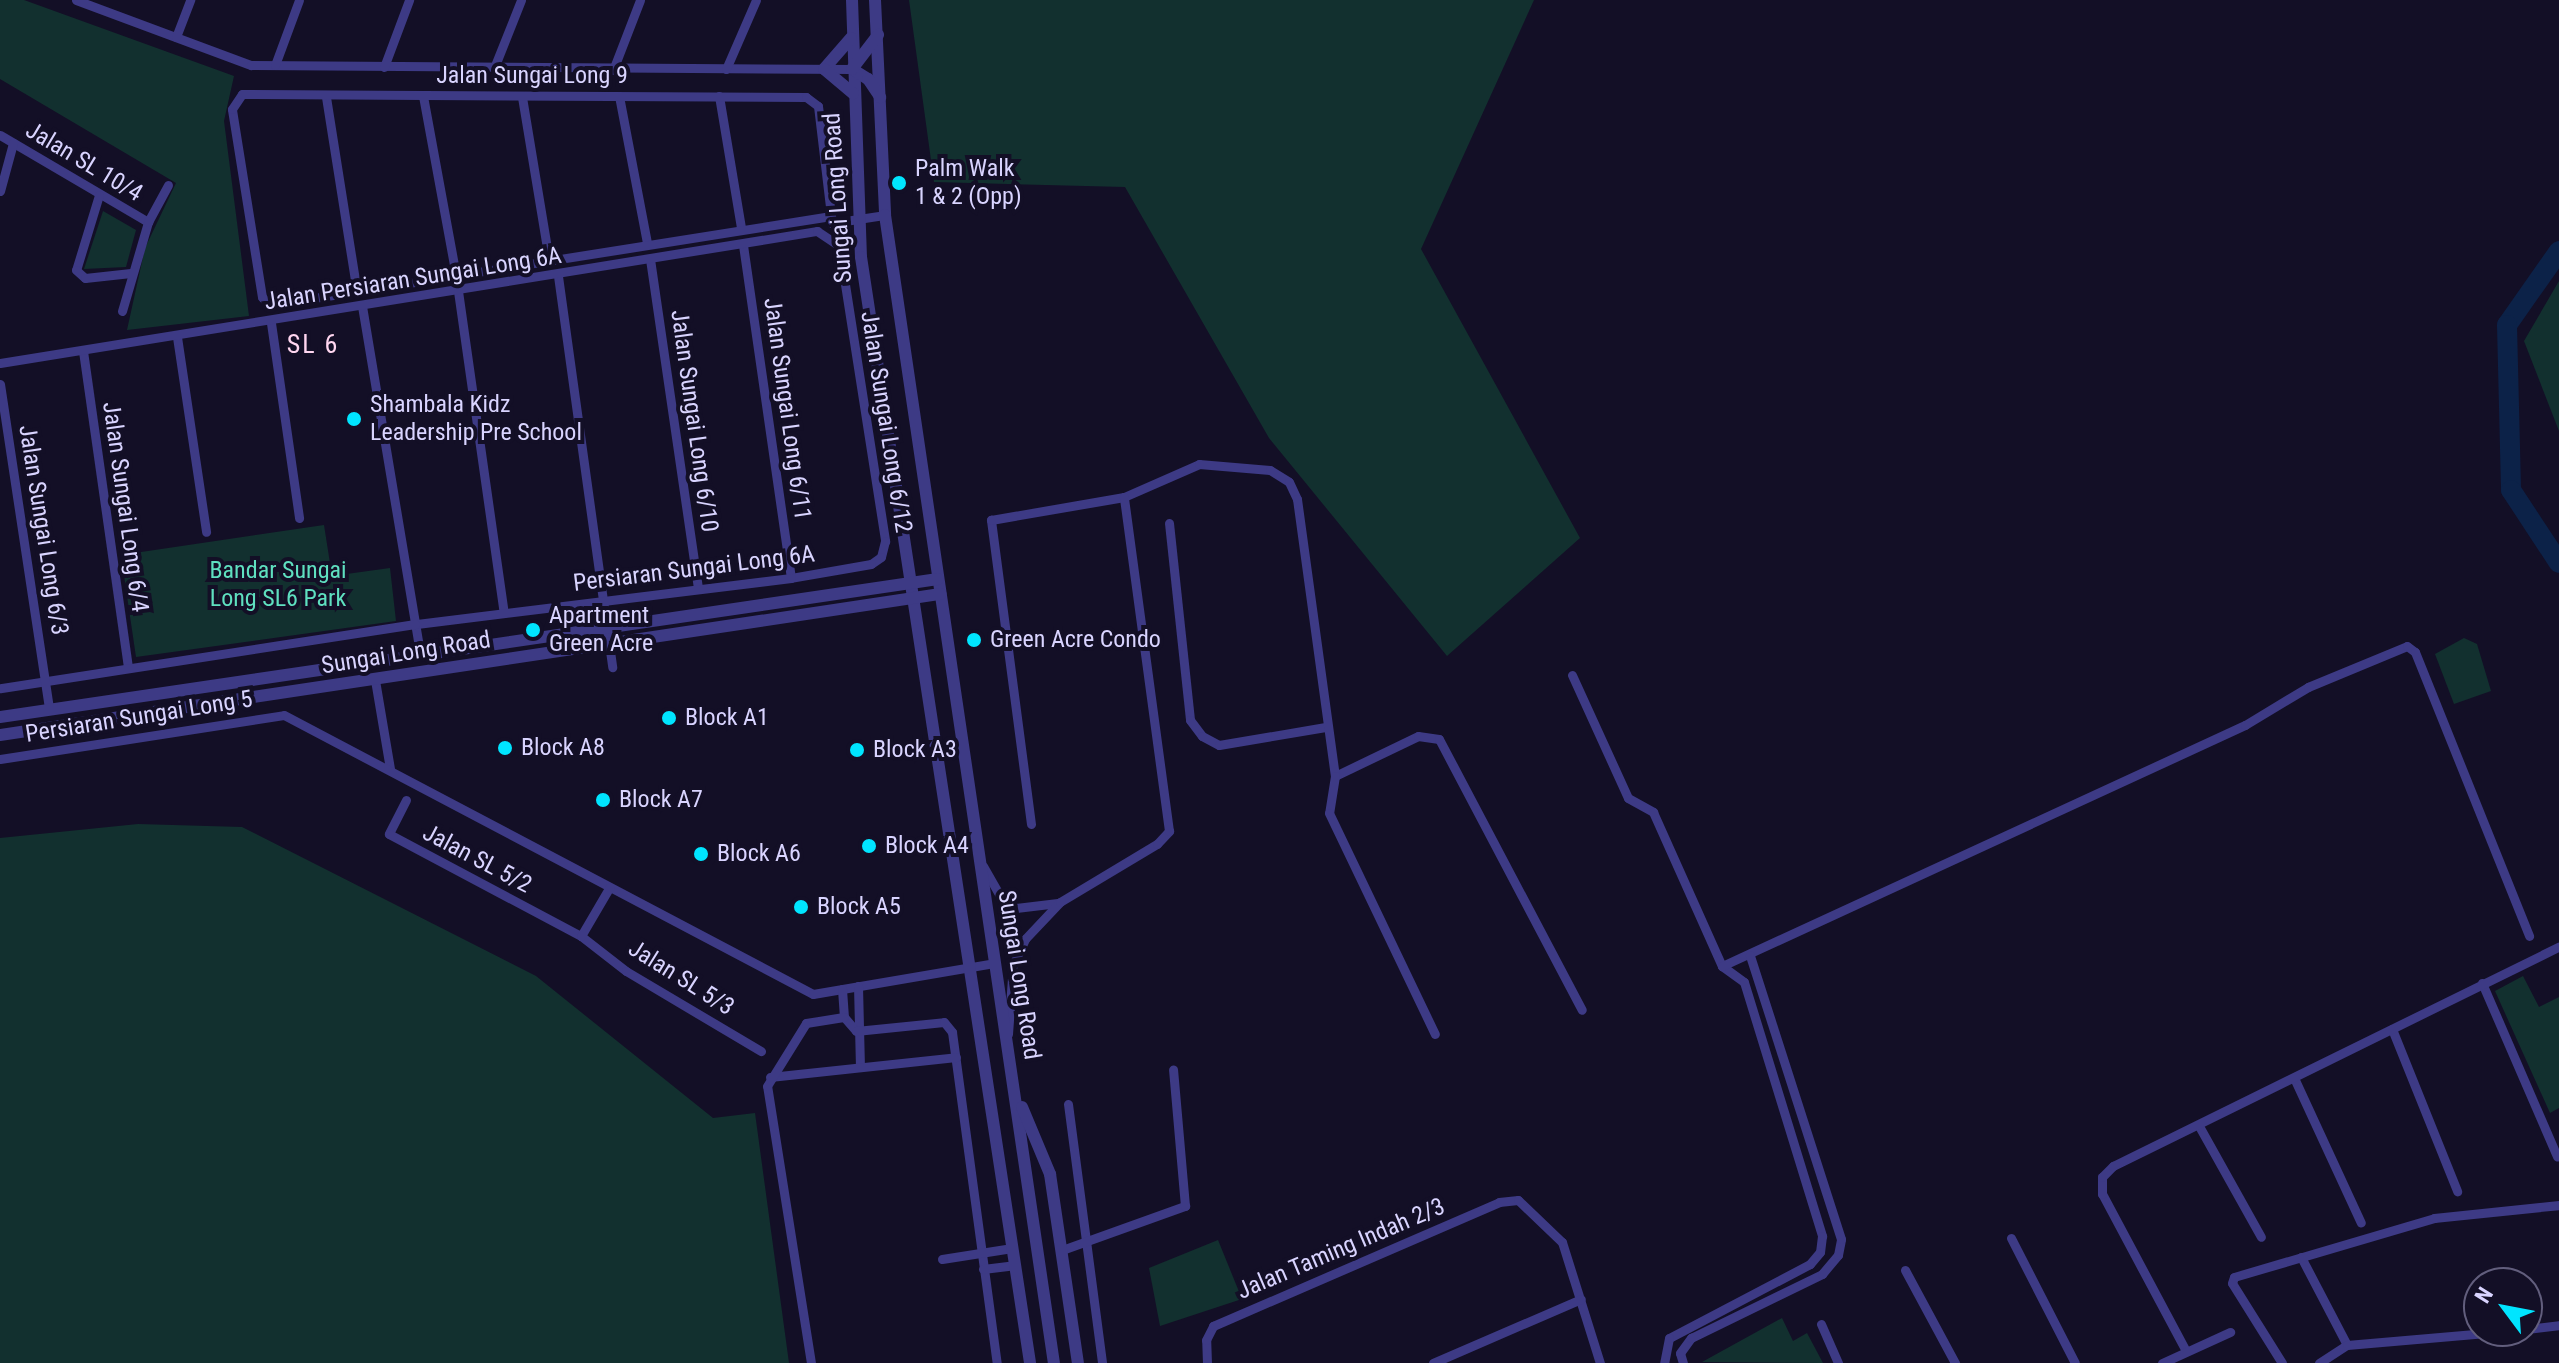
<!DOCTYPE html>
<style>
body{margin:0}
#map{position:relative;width:2559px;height:1363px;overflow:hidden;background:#130f26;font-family:"Roboto Condensed",sans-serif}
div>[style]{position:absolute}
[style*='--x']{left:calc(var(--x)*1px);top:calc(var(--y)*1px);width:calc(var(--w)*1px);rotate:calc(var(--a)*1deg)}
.green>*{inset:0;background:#12302f}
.river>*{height:20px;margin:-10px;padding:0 10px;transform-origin:10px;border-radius:10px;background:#0c2248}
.minor>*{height:9px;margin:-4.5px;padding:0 4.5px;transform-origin:4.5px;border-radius:4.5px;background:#3d3a85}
.tertiary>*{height:12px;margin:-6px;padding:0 6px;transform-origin:6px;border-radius:6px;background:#3d3a85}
.dots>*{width:22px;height:22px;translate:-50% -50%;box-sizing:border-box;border:4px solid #130f26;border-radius:50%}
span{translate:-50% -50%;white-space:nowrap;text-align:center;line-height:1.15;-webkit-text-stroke:8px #130f26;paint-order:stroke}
.street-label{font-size:24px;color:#d9d4ff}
.poi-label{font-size:24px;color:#d9d4ff}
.left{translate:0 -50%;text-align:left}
.park-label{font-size:24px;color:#5fe0c0}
.neighbourhood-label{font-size:26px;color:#ffd6f0;letter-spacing:2px}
.north{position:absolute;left:2463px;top:1267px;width:80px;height:80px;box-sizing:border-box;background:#130f26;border:2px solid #625e7d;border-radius:50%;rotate:302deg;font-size:22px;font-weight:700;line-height:32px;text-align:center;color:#d9d4ff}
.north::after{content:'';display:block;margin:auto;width:28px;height:36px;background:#00e5ff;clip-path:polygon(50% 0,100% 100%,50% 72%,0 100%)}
</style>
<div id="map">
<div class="green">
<i style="clip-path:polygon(0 0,24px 0,234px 76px,224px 121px,249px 316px,127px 330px,145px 248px,176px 183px,0 79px)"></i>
<i style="clip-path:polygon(909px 0,1534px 0,1421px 249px,1580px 538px,1447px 656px,1269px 438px,1125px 187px,934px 182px)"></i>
<i style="clip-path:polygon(103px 211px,136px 230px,126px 267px,84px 269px)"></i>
<i style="clip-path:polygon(2559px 281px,2559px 431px,2524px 341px)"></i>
<i style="clip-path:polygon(324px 525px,332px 576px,390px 568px,396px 621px,136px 657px,121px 555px)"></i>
<i style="clip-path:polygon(2464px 638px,2477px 644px,2491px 691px,2454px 704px,2435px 654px)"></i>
<i style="clip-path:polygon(138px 824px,242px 827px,536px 976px,713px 1118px,755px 1113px,789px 1363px,0 1363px,0 838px)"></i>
<i style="clip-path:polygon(2523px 976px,2539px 1007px,2559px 997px,2559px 1108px,2550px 1113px,2495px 991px)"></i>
<i style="clip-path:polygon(1218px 1240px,1242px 1299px,1160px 1326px,1149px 1268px)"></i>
<i style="clip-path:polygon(1782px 1318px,1793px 1341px,1807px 1333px,1823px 1363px,1702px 1362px)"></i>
</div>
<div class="river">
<i style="--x:2559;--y:251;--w:90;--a:125.1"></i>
<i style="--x:2507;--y:325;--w:165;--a:88.6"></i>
<i style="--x:2511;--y:490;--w:87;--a:56.7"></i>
</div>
<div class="minor">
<i style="--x:76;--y:0;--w:187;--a:20.4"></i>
<i style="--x:251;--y:65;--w:601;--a:0.38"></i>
<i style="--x:176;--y:37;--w:40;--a:-69"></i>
<i style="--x:275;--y:65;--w:69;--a:-69.7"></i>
<i style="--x:384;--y:67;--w:72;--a:-69.5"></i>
<i style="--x:494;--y:68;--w:73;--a:-68.3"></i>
<i style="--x:726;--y:69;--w:75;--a:-66.5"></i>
<i style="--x:613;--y:70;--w:75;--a:-68.9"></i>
<i style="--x:423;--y:96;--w:183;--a:79.6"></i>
<i style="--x:619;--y:96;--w:150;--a:79.2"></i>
<i style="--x:719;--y:96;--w:134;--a:80.5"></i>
<i style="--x:326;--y:97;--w:197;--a:81"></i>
<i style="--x:522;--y:97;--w:165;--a:80.6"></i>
<i style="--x:0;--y:135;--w:172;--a:30.4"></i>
<i style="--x:0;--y:191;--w:50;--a:-74.8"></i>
<i style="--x:99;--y:195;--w:78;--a:107"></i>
<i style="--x:76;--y:270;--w:12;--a:42"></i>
<i style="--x:85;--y:278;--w:46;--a:-6.2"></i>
<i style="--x:831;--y:216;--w:568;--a:170.99"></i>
<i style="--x:270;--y:305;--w:11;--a:-135"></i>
<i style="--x:262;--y:297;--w:190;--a:-99.1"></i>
<i style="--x:232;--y:109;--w:18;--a:-56"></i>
<i style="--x:242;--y:94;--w:564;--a:0.3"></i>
<i style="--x:806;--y:97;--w:15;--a:37"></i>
<i style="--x:818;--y:106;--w:118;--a:83.2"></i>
<i style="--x:832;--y:223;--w:54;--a:-8.6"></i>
<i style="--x:743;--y:245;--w:336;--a:81.8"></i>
<i style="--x:650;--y:259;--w:333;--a:81.7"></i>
<i style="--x:558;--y:276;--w:395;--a:82.1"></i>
<i style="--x:458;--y:291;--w:325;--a:81.9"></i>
<i style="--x:362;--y:306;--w:353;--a:80.5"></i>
<i style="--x:122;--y:311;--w:93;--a:-73.7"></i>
<i style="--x:148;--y:222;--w:42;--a:-61.6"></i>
<i style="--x:271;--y:323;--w:197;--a:81.8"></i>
<i style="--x:177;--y:337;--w:197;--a:81.5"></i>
<i style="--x:83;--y:351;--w:320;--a:81.9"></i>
<i style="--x:0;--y:363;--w:828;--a:-9.18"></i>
<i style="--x:817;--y:231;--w:27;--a:34"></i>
<i style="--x:839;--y:246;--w:299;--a:81.1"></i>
<i style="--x:885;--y:541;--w:16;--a:104"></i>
<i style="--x:881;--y:557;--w:12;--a:145"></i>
<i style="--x:871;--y:564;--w:81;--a:170.1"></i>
<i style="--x:791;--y:578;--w:379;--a:173"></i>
<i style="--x:415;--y:624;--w:420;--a:171.2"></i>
<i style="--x:0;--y:384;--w:329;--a:81.4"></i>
<i style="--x:1169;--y:523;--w:198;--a:83.9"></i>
<i style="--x:1190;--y:720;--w:20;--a:53"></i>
<i style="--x:1202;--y:736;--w:19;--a:28"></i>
<i style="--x:1219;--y:745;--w:108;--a:-9.6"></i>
<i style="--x:1572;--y:675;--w:135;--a:65.5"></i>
<i style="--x:1628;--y:798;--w:29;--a:29"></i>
<i style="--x:1653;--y:812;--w:169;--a:65.9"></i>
<i style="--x:1722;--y:966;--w:27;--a:36"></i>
<i style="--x:1744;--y:982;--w:266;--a:72.9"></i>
<i style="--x:1822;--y:1236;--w:16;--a:97"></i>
<i style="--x:1820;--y:1252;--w:16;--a:130"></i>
<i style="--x:1810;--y:1264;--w:159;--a:152.3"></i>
<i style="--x:1669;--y:1338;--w:25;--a:101"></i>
<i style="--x:375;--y:680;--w:90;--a:80.4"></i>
<i style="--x:0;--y:759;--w:287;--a:-8.8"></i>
<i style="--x:284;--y:715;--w:598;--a:27.81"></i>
<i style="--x:813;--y:994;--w:185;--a:-9.7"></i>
<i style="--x:1335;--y:776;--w:92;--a:-25.7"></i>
<i style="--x:1418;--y:736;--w:21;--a:8"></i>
<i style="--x:1439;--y:739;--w:306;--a:62.2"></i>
<i style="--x:406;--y:800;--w:38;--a:117"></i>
<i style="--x:389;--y:834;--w:217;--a:28"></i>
<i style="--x:581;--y:936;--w:57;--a:37.9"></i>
<i style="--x:626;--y:971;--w:157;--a:30.7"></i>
<i style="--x:1031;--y:824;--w:307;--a:-97.5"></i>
<i style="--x:991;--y:520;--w:135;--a:-9.8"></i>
<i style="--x:1124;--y:497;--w:82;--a:-23.7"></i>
<i style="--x:1199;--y:464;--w:71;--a:4.8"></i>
<i style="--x:1270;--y:470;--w:22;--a:32"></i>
<i style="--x:1289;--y:482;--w:19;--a:65"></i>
<i style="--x:1297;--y:499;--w:280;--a:82.2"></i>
<i style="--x:1335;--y:776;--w:37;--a:99"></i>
<i style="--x:1329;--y:813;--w:245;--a:64.4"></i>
<i style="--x:983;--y:866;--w:40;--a:60.3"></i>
<i style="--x:1003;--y:901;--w:15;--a:28"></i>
<i style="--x:1016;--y:908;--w:42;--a:-6.8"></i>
<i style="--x:581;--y:936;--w:56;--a:-59.7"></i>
<i style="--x:1722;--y:966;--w:576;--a:-24.74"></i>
<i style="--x:2245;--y:725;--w:74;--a:-31.1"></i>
<i style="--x:2308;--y:687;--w:107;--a:-22.5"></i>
<i style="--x:2407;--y:646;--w:10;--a:37"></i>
<i style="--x:2415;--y:652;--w:306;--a:68.1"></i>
<i style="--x:2482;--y:983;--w:189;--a:66.6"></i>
<i style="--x:858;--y:986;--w:80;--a:88.6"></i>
<i style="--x:842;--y:989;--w:28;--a:86"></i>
<i style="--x:844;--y:1017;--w:18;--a:49"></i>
<i style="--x:2392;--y:1029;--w:175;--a:68.1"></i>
<i style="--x:856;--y:1031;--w:88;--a:-5.8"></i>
<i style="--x:944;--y:1022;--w:13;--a:51"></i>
<i style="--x:952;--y:1032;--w:334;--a:82.3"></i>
<i style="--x:1008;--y:1034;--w:69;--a:-85.9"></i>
<i style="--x:1013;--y:965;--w:29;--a:-65"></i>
<i style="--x:1025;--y:939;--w:51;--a:-46.6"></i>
<i style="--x:1060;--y:902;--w:113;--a:-30.9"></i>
<i style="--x:1157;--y:844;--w:18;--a:-47"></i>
<i style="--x:1169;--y:831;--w:337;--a:-97.7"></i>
<i style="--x:770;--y:1077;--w:187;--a:-6.1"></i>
<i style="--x:2295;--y:1080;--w:157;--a:65.2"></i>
<i style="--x:1068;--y:1104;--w:261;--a:82.5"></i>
<i style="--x:2199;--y:1126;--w:127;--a:60.8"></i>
<i style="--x:2011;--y:1238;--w:140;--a:62.9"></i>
<i style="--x:1062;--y:1250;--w:131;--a:-19.7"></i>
<i style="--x:1185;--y:1206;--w:137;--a:-95"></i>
<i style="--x:2301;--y:1257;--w:99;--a:62.4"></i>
<i style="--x:942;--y:1259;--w:71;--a:-8.9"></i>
<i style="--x:983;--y:1269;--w:31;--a:-7"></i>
<i style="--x:1905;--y:1270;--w:106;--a:61.7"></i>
<i style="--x:1821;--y:1324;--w:43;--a:66.4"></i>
<i style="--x:2527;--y:1329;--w:32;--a:-7"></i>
<i style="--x:2186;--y:1351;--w:178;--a:-118.1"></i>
<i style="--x:2102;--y:1194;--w:17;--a:-90"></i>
<i style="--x:2102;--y:1177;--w:16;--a:-45"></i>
<i style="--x:2113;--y:1166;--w:497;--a:-26.2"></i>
<i style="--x:811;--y:1363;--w:280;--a:-99"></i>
<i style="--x:767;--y:1086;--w:74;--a:-58.2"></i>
<i style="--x:806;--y:1023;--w:38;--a:-9"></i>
<i style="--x:1207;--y:1363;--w:23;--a:-92"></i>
<i style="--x:1206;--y:1340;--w:16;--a:-63"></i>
<i style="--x:1213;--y:1326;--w:312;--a:-23.4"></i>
<i style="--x:1499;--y:1202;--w:19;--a:-6"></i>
<i style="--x:1518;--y:1200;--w:61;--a:43.7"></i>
<i style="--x:1562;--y:1242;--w:127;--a:72.6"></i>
<i style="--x:1433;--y:1363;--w:161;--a:-23.4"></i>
<i style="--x:1683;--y:1363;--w:10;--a:-107"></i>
<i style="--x:1680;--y:1353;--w:19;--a:-54"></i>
<i style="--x:1691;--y:1338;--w:146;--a:-26"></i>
<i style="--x:1822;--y:1274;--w:25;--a:-50"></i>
<i style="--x:1838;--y:1255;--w:16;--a:-79"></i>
<i style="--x:1841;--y:1239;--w:298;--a:-107.8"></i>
<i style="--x:2162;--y:1363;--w:75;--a:-24.5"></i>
<i style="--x:2282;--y:1363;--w:94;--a:-122"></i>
<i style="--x:2232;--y:1283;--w:6;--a:-72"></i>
<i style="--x:2234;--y:1277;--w:209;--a:-16.4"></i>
<i style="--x:2434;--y:1218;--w:126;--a:-5.9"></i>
<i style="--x:2319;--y:1363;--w:33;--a:-33"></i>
<i style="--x:2347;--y:1345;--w:163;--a:-4.9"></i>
</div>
<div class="tertiary">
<i style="--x:852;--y:0;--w:257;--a:88"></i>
<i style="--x:861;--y:257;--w:1119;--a:81.31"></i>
<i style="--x:875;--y:0;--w:215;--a:87.3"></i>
<i style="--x:885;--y:215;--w:1160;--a:81.63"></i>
<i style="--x:851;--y:38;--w:41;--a:131.1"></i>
<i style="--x:824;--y:69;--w:38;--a:40"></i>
<i style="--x:852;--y:69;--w:19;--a:32"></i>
<i style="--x:868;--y:79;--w:22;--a:56"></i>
<i style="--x:852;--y:69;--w:43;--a:-52.6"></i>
<i style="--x:0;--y:717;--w:948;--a:-8.37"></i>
<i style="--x:0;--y:735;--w:951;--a:-8.53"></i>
<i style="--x:1022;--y:1107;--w:73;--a:67.3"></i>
<i style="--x:1050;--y:1174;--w:191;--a:81.6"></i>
</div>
<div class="dots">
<i style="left:899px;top:183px;background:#00e5ff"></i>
<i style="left:354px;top:419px;background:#00e5ff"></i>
<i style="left:533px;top:630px;background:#00e5ff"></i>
<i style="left:974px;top:640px;background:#00e5ff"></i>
<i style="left:669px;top:718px;background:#00e5ff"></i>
<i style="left:505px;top:748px;background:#00e5ff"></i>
<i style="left:857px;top:750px;background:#00e5ff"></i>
<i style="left:603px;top:800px;background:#00e5ff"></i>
<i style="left:869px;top:846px;background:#00e5ff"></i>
<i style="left:701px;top:854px;background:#00e5ff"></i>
<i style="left:801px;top:907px;background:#00e5ff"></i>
</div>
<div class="street-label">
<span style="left:532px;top:76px">Jalan Sungai Long 9</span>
<span style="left:84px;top:162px;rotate:31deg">Jalan SL 10/4</span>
<span style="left:838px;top:198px;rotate:-94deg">Sungai Long Road</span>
<span style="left:413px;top:279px;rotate:-9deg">Jalan Persiaran Sungai Long 6A</span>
<span style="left:787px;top:409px;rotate:82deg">Jalan Sungai Long 6/11</span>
<span style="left:694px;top:421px;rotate:82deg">Jalan Sungai Long 6/10</span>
<span style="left:886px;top:422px;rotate:81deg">Jalan Sungai Long 6/12</span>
<span style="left:125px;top:507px;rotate:82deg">Jalan Sungai Long 6/4</span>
<span style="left:43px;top:530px;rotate:81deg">Jalan Sungai Long 6/3</span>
<span style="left:694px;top:569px;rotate:-7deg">Persiaran Sungai Long 6A</span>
<span style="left:406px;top:653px;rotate:-9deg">Sungai Long Road</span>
<span style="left:139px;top:717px;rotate:-9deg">Persiaran Sungai Long 5</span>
<span style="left:477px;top:859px;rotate:28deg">Jalan SL 5/2</span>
<span style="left:1019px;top:975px;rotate:81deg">Sungai Long Road</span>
<span style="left:681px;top:978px;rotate:32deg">Jalan SL 5/3</span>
<span style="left:1341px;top:1249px;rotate:-23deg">Jalan Taming Indah 2/3</span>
</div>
<div class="poi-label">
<span class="left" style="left:915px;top:183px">Palm Walk<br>1 &amp; 2 (Opp)</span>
<span class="left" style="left:370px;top:419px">Shambala Kidz<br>Leadership Pre School</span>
<span class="left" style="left:549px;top:630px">Apartment<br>Green Acre</span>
<span class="left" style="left:990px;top:640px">Green Acre Condo</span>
<span class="left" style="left:685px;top:718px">Block A1</span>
<span class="left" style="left:521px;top:748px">Block A8</span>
<span class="left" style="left:873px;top:750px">Block A3</span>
<span class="left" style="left:619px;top:800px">Block A7</span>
<span class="left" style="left:885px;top:846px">Block A4</span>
<span class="left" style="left:717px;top:854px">Block A6</span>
<span class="left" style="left:817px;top:907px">Block A5</span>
</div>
<div class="park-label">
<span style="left:278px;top:585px">Bandar Sungai<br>Long SL6 Park</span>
</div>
<div class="neighbourhood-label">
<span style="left:313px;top:345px">SL 6</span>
</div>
<div class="north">N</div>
</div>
